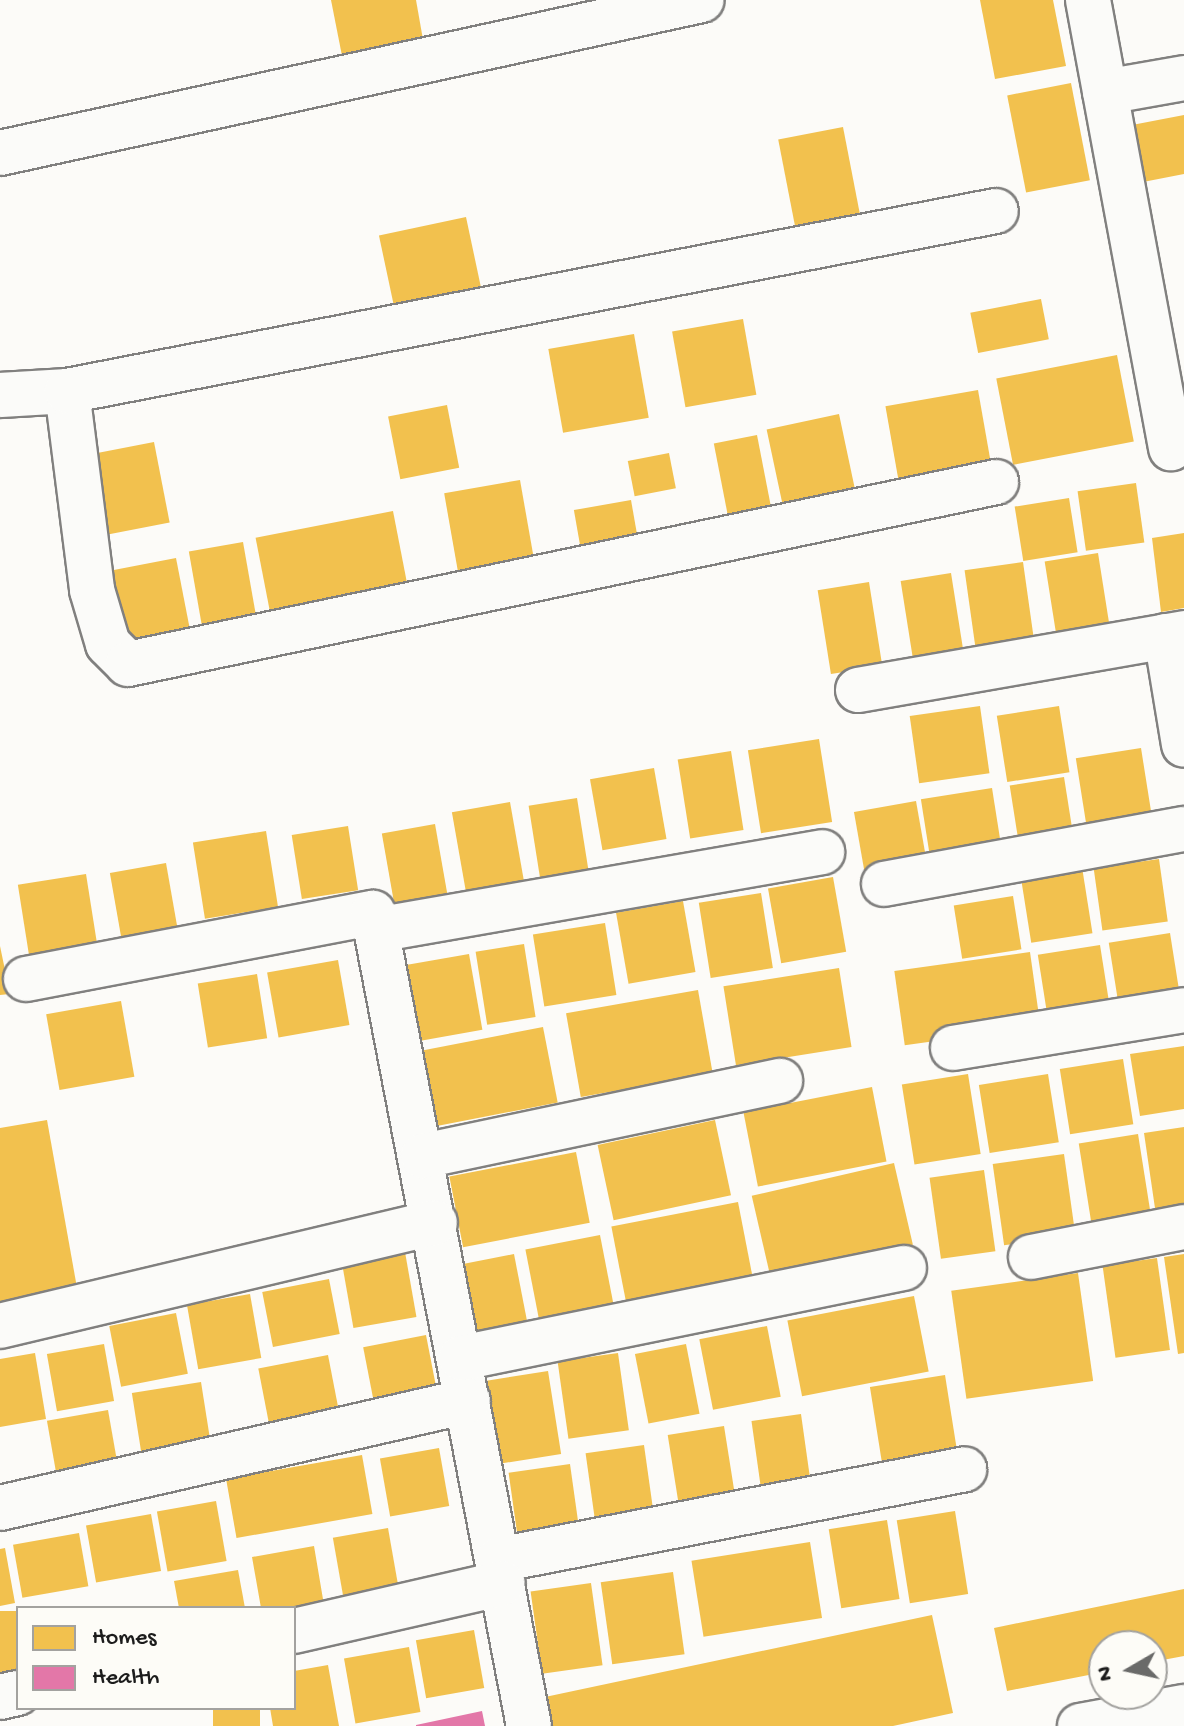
<!DOCTYPE html>
<style>
body{margin:0}
#map{position:relative;width:1184px;height:1726px;overflow:hidden;background:#fcfbf8;font-family:"Gochi Hand",sans-serif}
div>[style]{position:absolute}
[style*='--x']{left:calc(var(--x)*1px);top:calc(var(--y)*1px);width:calc(var(--w)*1px);rotate:calc(var(--a)*1deg)}
.homes>*{inset:0;background:#f2c14e;transform-origin:0 0}
.health>*{inset:0;background:#e377a8}
.roads{filter:drop-shadow(2px 0 #81807f) drop-shadow(-2px 0 #81807f) drop-shadow(0 2px #81807f) drop-shadow(0 -2px #81807f)}
.minor>*{height:44px;margin:-22px;padding:0 22px;transform-origin:22px;border-radius:22px;background:#fbfbf9}
span{translate:-50% -50%;white-space:nowrap;text-align:center;line-height:1.15;-webkit-text-stroke:8px #fdfcf7;paint-order:stroke}
.legend{position:absolute;left:16px;top:1606px;width:280px;height:104px;box-sizing:border-box;background:#fdfcf7;border:2px solid #a3a29f;margin:0;padding:10px 14px;list-style:none;font-size:24px;color:#1c1c1c}
.legend li{display:flex;align-items:center;gap:16px;height:40px}
.legend b{width:40px;border:2px solid #a3a29f}
.north{position:absolute;left:1088px;top:1630px;width:80px;height:80px;box-sizing:border-box;background:#fdfcf7;border:2px solid #a3a29f;border-radius:50%;rotate:261deg;font-size:22px;font-weight:700;line-height:32px;text-align:center;color:#1c1c1c}
.north::after{content:'';display:block;margin:auto;width:28px;height:36px;background:#6a6a69;clip-path:polygon(50% 0,100% 100%,50% 72%,0 100%)}
</style>
<div id="map">
<div class="homes">
<i style="clip-path:polygon(331px 0,416px 0,425px 51px,344px 66px)"></i>
<i style="clip-path:polygon(980px 0,1053px 0,1066px 66px,995px 79px)"></i>
<i style="left:1071px;top:83px;width:99px;height:65px;rotate:79deg"></i>
<i style="clip-path:polygon(1184px 115px,1184px 174px,1143px 182px,1132px 125px)"></i>
<i style="left:843px;top:127px;width:102px;height:66px;rotate:79deg"></i>
<i style="left:466px;top:217px;width:94px;height:89px;rotate:78deg"></i>
<i style="left:1041px;top:299px;width:41px;height:72px;rotate:79deg"></i>
<i style="left:743px;top:319px;width:77px;height:72px;rotate:80deg"></i>
<i style="left:634px;top:334px;width:85px;height:87px;rotate:80deg"></i>
<i style="left:1117px;top:355px;width:88px;height:123px;rotate:79deg"></i>
<i style="left:978px;top:390px;width:79px;height:94px;rotate:80deg"></i>
<i style="left:447px;top:405px;width:64px;height:60px;rotate:79deg"></i>
<i style="left:839px;top:414px;width:84px;height:74px;rotate:78deg"></i>
<i style="left:757px;top:435px;width:79px;height:44px;rotate:79deg"></i>
<i style="left:154px;top:442px;width:82px;height:63px;rotate:79deg"></i>
<i style="left:669px;top:453px;width:36px;height:42px;rotate:79deg"></i>
<i style="left:520px;top:480px;width:80px;height:77px;rotate:80deg"></i>
<i style="left:1136px;top:483px;width:60px;height:59px;rotate:82deg"></i>
<i style="left:1069px;top:498px;width:55px;height:55px;rotate:81deg"></i>
<i style="left:631px;top:500px;width:41px;height:58px;rotate:80deg"></i>
<i style="left:393px;top:511px;width:81px;height:140px;rotate:79deg"></i>
<i style="clip-path:polygon(1184px 533px,1184px 608px,1161px 612px,1152px 538px)"></i>
<i style="left:243px;top:542px;width:77px;height:55px;rotate:80deg"></i>
<i style="left:1098px;top:553px;width:80px;height:54px;rotate:81deg"></i>
<i style="left:176px;top:558px;width:76px;height:66px;rotate:79deg"></i>
<i style="left:1023px;top:562px;width:91px;height:59px;rotate:82deg"></i>
<i style="left:951px;top:573px;width:88px;height:51px;rotate:81deg"></i>
<i style="left:869px;top:582px;width:85px;height:52px;rotate:81deg"></i>
<i style="left:980px;top:706px;width:68px;height:71px;rotate:82deg"></i>
<i style="left:1059px;top:706px;width:67px;height:63px;rotate:81deg"></i>
<i style="left:819px;top:739px;width:84px;height:72px;rotate:81deg"></i>
<i style="left:1141px;top:748px;width:73px;height:66px;rotate:81deg"></i>
<i style="left:731px;top:751px;width:80px;height:54px;rotate:81deg"></i>
<i style="left:654px;top:768px;width:72px;height:65px;rotate:80deg"></i>
<i style="left:1064px;top:777px;width:66px;height:55px;rotate:81deg"></i>
<i style="left:992px;top:788px;width:64px;height:72px;rotate:81deg"></i>
<i style="left:577px;top:798px;width:74px;height:49px;rotate:81deg"></i>
<i style="left:916px;top:801px;width:66px;height:63px;rotate:80deg"></i>
<i style="left:510px;top:802px;width:81px;height:59px;rotate:80deg"></i>
<i style="left:435px;top:824px;width:74px;height:54px;rotate:80deg"></i>
<i style="left:348px;top:826px;width:65px;height:57px;rotate:81deg"></i>
<i style="left:266px;top:831px;width:77px;height:74px;rotate:81deg"></i>
<i style="left:1159px;top:859px;width:63px;height:66px;rotate:82deg"></i>
<i style="left:166px;top:863px;width:67px;height:57px;rotate:80deg"></i>
<i style="left:1082px;top:867px;width:67px;height:62px;rotate:81deg"></i>
<i style="left:86px;top:874px;width:81px;height:69px;rotate:81deg"></i>
<i style="left:833px;top:877px;width:76px;height:66px;rotate:80deg"></i>
<i style="left:761px;top:893px;width:76px;height:63px;rotate:81deg"></i>
<i style="left:1013px;top:896px;width:54px;height:60px;rotate:81deg"></i>
<i style="left:683px;top:901px;width:72px;height:68px;rotate:80deg"></i>
<i style="left:605px;top:923px;width:73px;height:73px;rotate:81deg"></i>
<i style="left:1170px;top:933px;width:61px;height:62px;rotate:81deg"></i>
<i style="left:524px;top:944px;width:74px;height:49px;rotate:81deg"></i>
<i style="left:1100px;top:945px;width:64px;height:63px;rotate:81deg"></i>
<i style="clip-path:polygon(0 946px,10px 994px,0 995px)"></i>
<i style="left:1030px;top:952px;width:75px;height:137px;rotate:82deg"></i>
<i style="left:469px;top:954px;width:77px;height:64px;rotate:80deg"></i>
<i style="left:338px;top:960px;width:66px;height:72px;rotate:80deg"></i>
<i style="left:839px;top:968px;width:80px;height:117px;rotate:81deg"></i>
<i style="left:257px;top:974px;width:65px;height:60px;rotate:81deg"></i>
<i style="left:698px;top:990px;width:85px;height:134px;rotate:80deg"></i>
<i style="left:121px;top:1001px;width:77px;height:76px;rotate:80deg"></i>
<i style="left:543px;top:1027px;width:77px;height:123px;rotate:79deg"></i>
<i style="clip-path:polygon(1184px 1046px,1184px 1109px,1140px 1116px,1130px 1054px)"></i>
<i style="left:1123px;top:1059px;width:66px;height:64px;rotate:81deg"></i>
<i style="left:968px;top:1074px;width:81px;height:67px;rotate:81deg"></i>
<i style="left:1048px;top:1074px;width:69px;height:70px;rotate:81deg"></i>
<i style="left:872px;top:1087px;width:76px;height:131px;rotate:79deg"></i>
<i style="clip-path:polygon(47px 1120px,79px 1299px,0 1314px,0 1128px)"></i>
<i style="left:715px;top:1120px;width:77px;height:120px;rotate:78deg"></i>
<i style="clip-path:polygon(1184px 1127px,1184px 1217px,1157px 1222px,1144px 1133px)"></i>
<i style="left:1138px;top:1134px;width:93px;height:60px;rotate:81deg"></i>
<i style="left:576px;top:1152px;width:72px;height:129px;rotate:79deg"></i>
<i style="left:1064px;top:1154px;width:82px;height:72px;rotate:82deg"></i>
<i style="left:894px;top:1163px;width:84px;height:146px;rotate:77deg"></i>
<i style="left:984px;top:1170px;width:82px;height:55px;rotate:82deg"></i>
<i style="left:738px;top:1202px;width:83px;height:129px;rotate:79deg"></i>
<i style="left:600px;top:1235px;width:76px;height:76px;rotate:79deg"></i>
<i style="left:405px;top:1252px;width:66px;height:64px;rotate:80deg"></i>
<i style="left:514px;top:1254px;width:78px;height:52px;rotate:79deg"></i>
<i style="clip-path:polygon(1184px 1254px,1184px 1353px,1178px 1354px,1164px 1257px)"></i>
<i style="left:1157px;top:1258px;width:93px;height:55px;rotate:82deg"></i>
<i style="left:1078px;top:1273px;width:109px;height:128px;rotate:82deg"></i>
<i style="left:329px;top:1279px;width:56px;height:68px;rotate:79deg"></i>
<i style="left:250px;top:1294px;width:65px;height:64px;rotate:80deg"></i>
<i style="left:914px;top:1296px;width:77px;height:129px;rotate:79deg"></i>
<i style="left:176px;top:1313px;width:62px;height:68px;rotate:79deg"></i>
<i style="left:767px;top:1326px;width:72px;height:69px;rotate:79deg"></i>
<i style="left:426px;top:1335px;width:64px;height:64px;rotate:79deg"></i>
<i style="left:104px;top:1344px;width:58px;height:58px;rotate:80deg"></i>
<i style="left:686px;top:1344px;width:71px;height:52px;rotate:79deg"></i>
<i style="clip-path:polygon(35px 1353px,46px 1419px,0 1427px,0 1359px)"></i>
<i style="left:618px;top:1353px;width:78px;height:61px;rotate:82deg"></i>
<i style="left:328px;top:1355px;width:59px;height:71px;rotate:79deg"></i>
<i style="left:548px;top:1371px;width:84px;height:70px;rotate:81deg"></i>
<i style="left:945px;top:1375px;width:92px;height:76px;rotate:81deg"></i>
<i style="left:201px;top:1382px;width:67px;height:70px;rotate:81deg"></i>
<i style="left:108px;top:1410px;width:62px;height:62px;rotate:80deg"></i>
<i style="left:801px;top:1414px;width:77px;height:50px;rotate:82deg"></i>
<i style="left:724px;top:1426px;width:77px;height:57px;rotate:81deg"></i>
<i style="left:644px;top:1445px;width:76px;height:59px;rotate:82deg"></i>
<i style="left:439px;top:1448px;width:59px;height:60px;rotate:80deg"></i>
<i style="left:362px;top:1455px;width:60px;height:138px;rotate:80deg"></i>
<i style="left:570px;top:1464px;width:76px;height:62px;rotate:82deg"></i>
<i style="left:216px;top:1501px;width:61px;height:60px;rotate:80deg"></i>
<i style="left:955px;top:1511px;width:84px;height:59px;rotate:81deg"></i>
<i style="left:151px;top:1514px;width:58px;height:66px;rotate:80deg"></i>
<i style="left:887px;top:1520px;width:80px;height:59px;rotate:81deg"></i>
<i style="left:388px;top:1528px;width:64px;height:56px;rotate:80deg"></i>
<i style="left:79px;top:1533px;width:54px;height:67px;rotate:80deg"></i>
<i style="left:810px;top:1542px;width:77px;height:120px;rotate:81deg"></i>
<i style="clip-path:polygon(314px 1546px,325px 1611px,294px 1617px,294px 1608px,261px 1608px,252px 1557px)"></i>
<i style="clip-path:polygon(5px 1548px,15px 1603px,0 1606px,0 1549px)"></i>
<i style="clip-path:polygon(238px 1570px,245px 1608px,179px 1608px,174px 1581px)"></i>
<i style="left:673px;top:1572px;width:83px;height:73px;rotate:82deg"></i>
<i style="left:591px;top:1583px;width:83px;height:61px;rotate:82deg"></i>
<i style="clip-path:polygon(1184px 1589px,1184px 1656px,1152px 1662px,1152px 1646px,1104px 1646px,1104px 1672px,1007px 1691px,994px 1628px)"></i>
<i style="left:18px;top:1611px;width:62px;height:18px;rotate:90deg"></i>
<i style="clip-path:polygon(932px 1615px,953px 1713px,893px 1726px,551px 1726px,545px 1697px)"></i>
<i style="left:474px;top:1630px;width:59px;height:59px;rotate:80deg"></i>
<i style="left:409px;top:1647px;width:66px;height:66px;rotate:80deg"></i>
<i style="clip-path:polygon(328px 1665px,339px 1726px,273px 1726px,270px 1708px,294px 1708px,294px 1671px)"></i>
<i style="left:213px;top:1708px;width:47px;height:18px"></i>
</div>
<div class="health">
<i style="clip-path:polygon(482px 1711px,485px 1726px,416px 1726px,416px 1725px)"></i>
</div>
<div class="roads">
<div class="minor">
<i style="--x:1088;--y:0;--w:456;--a:79.5"></i>
<i style="--x:1105;--y:92;--w:80;--a:-10"></i>
<i style="--x:0;--y:153;--w:718;--a:-12.3"></i>
<i style="--x:67;--y:391;--w:201;--a:82.8"></i>
<i style="--x:92;--y:590;--w:56;--a:73.5"></i>
<i style="--x:108;--y:644;--w:28;--a:45"></i>
<i style="--x:128;--y:664;--w:887;--a:-11.84"></i>
<i style="--x:0;--y:395;--w:67;--a:-3.4"></i>
<i style="--x:67;--y:391;--w:946;--a:-10.97"></i>
<i style="--x:1166;--y:636;--w:110;--a:80.6"></i>
<i style="--x:858;--y:690;--w:331;--a:-9.9"></i>
<i style="--x:884;--y:884;--w:305;--a:-10.4"></i>
<i style="--x:376;--y:930;--w:453;--a:-9.9"></i>
<i style="--x:26;--y:979;--w:353;--a:-10.8"></i>
<i style="--x:373;--y:913;--w:828;--a:79.14"></i>
<i style="--x:953;--y:1048;--w:234;--a:-9.3"></i>
<i style="--x:423;--y:1156;--w:365;--a:-11.9"></i>
<i style="--x:1031;--y:1257;--w:156;--a:-11.1"></i>
<i style="--x:0;--y:1326;--w:447;--a:-13.4"></i>
<i style="--x:461;--y:1358;--w:452;--a:-11.5"></i>
<i style="--x:0;--y:1508;--w:480;--a:-12.9"></i>
<i style="--x:498;--y:1560;--w:475;--a:-11"></i>
<i style="--x:294;--y:1631;--w:214;--a:-12.9"></i>
<i style="--x:0;--y:1697;--w:18;--a:-13"></i>
<i style="--x:1080;--y:1726;--w:106;--a:-10.4"></i>
</div>
</div>
<ul class="legend">
<li><b style="height:22px;background:#f2c14e"></b>Homes</li>
<li><b style="height:22px;background:#e377a8"></b>Health</li>
</ul>
<div class="north">N</div>
</div>
